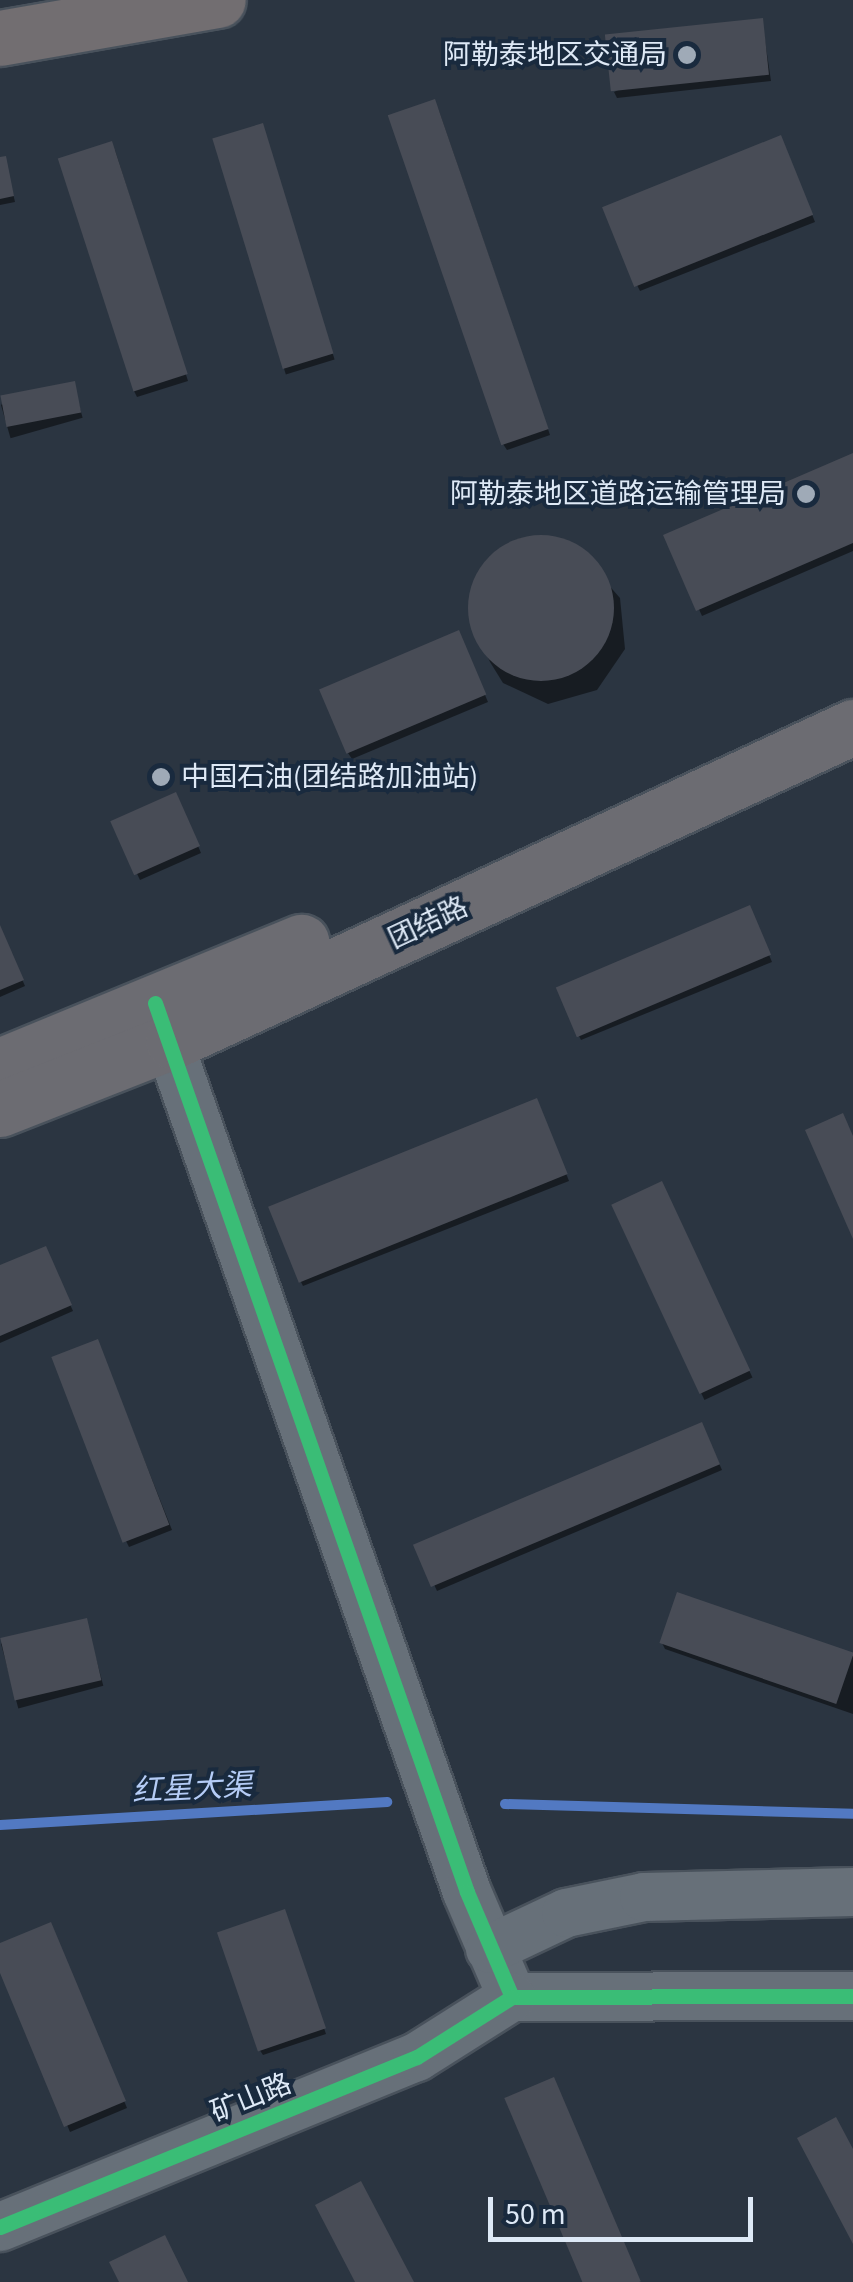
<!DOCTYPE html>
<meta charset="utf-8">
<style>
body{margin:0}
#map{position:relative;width:853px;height:2282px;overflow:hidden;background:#2b3541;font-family:"Source Sans 3","Noto Sans SC",sans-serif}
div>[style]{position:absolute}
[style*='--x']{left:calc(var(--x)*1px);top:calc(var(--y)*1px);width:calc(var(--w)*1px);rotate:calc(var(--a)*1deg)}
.shadow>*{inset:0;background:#0007;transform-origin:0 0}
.stream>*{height:10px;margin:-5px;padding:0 5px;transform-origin:5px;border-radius:5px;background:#5279c2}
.building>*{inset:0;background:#484c56;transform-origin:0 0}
.round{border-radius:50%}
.roads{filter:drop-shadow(2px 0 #49525c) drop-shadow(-2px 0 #49525c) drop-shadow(0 2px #49525c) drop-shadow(0 -2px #49525c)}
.minor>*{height:48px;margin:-24px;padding:0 24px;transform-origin:24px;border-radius:24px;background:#677079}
.major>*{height:55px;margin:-27.5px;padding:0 27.5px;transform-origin:27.5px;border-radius:27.5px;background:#6c6c72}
.highway>*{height:55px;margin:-27.5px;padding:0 27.5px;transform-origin:27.5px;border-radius:27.5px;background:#726e71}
.cycleway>*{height:15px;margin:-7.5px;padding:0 7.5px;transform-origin:7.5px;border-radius:7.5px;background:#3abd76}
.dots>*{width:28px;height:28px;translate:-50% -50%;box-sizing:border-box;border:5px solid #192a3e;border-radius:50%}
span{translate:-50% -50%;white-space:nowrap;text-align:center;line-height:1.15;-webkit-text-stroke:8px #192a3e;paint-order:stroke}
.poi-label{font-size:28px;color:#dee9f6}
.right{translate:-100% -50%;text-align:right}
.left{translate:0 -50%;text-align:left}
.street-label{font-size:28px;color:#dee9f6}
.water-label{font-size:30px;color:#b5ccf6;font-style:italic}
.scale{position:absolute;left:488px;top:2197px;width:265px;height:45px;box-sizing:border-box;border:5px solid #dee9f6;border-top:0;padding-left:12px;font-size:30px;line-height:35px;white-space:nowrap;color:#dee9f6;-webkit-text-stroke:8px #192a3e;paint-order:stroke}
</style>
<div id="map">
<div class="shadow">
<i style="clip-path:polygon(762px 20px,771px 81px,617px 98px,614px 92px)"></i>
<i style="clip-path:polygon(438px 108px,550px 435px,507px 450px,503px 444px)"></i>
<i style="left:265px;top:132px;width:238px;height:51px;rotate:73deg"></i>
<i style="clip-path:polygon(784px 144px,815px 222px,640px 291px,637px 285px)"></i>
<i style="clip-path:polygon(115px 150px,188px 381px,137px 397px,134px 391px)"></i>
<i style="clip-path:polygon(5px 158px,15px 202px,0 205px,0 159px)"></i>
<i style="left:73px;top:384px;width:35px;height:75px;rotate:74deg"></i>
<i style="clip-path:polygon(853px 455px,853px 551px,702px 616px,666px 536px)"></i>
<i style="clip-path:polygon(521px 538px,571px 542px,620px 598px,625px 649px,597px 690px,548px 704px,503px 683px,490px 662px,469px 616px,481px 567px)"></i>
<i style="clip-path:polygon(461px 639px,488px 702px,352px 759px,348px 753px)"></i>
<i style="clip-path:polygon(179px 801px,201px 853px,140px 880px,113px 823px)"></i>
<i style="clip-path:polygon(752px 914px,772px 962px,581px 1040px,578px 1034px)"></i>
<i style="clip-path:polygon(0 929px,25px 986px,0 997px)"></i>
<i style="clip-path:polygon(540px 1107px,569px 1181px,303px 1286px,300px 1280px)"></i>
<i style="left:665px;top:1190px;width:207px;height:53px;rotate:65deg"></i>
<i style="clip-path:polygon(48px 1255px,73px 1311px,0 1343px,0 1268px)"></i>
<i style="clip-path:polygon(100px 1348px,172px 1530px,129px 1547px,126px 1541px)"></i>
<i style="clip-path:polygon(705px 1431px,722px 1470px,437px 1591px,416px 1546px)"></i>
<i style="left:86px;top:1621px;width:67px;height:88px;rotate:75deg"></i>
<i style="clip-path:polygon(662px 1643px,853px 1656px,853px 1714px,665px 1649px)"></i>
<i style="clip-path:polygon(287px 1918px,326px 2034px,263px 2055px,259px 2049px)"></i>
<i style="clip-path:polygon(54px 1931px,127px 2108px,70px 2132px,0 1966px,0 1946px)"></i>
</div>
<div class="stream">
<i style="--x:505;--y:1804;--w:348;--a:1.6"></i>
<i style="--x:0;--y:1825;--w:388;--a:-3.4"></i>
</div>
<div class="building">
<i style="left:763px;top:18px;width:57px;height:159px;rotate:84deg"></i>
<i style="left:435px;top:99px;width:349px;height:50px;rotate:71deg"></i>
<i style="left:263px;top:123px;width:241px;height:53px;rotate:73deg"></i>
<i style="left:781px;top:135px;width:86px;height:193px;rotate:68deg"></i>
<i style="left:112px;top:141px;width:245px;height:57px;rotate:72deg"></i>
<i style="clip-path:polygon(6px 156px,14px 196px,0 199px,0 157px)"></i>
<i style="left:75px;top:381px;width:32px;height:76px;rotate:79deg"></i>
<i style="clip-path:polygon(853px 453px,853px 543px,696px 611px,663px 535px)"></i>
<i class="round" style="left:468px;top:535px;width:146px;height:146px"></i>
<i style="left:459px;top:630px;width:70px;height:152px;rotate:67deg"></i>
<i style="left:176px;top:792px;width:59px;height:72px;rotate:66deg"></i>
<i style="left:750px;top:905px;width:54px;height:211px;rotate:67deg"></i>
<i style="clip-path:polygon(0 925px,24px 980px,0 990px)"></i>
<i style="left:537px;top:1098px;width:82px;height:290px;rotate:68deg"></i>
<i style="clip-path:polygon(843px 1113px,853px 1136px,853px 1239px,805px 1130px)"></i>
<i style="left:662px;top:1181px;width:209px;height:56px;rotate:65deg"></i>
<i style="clip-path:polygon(46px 1246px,72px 1305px,0 1336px,0 1265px)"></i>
<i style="left:98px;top:1339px;width:199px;height:50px;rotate:69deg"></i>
<i style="left:702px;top:1422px;width:46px;height:314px;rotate:67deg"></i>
<i style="left:677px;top:1592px;width:187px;height:54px;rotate:19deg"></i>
<i style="left:87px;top:1618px;width:64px;height:89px;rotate:77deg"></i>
<i style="left:285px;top:1909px;width:126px;height:72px;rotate:71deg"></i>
<i style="clip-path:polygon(51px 1922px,126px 2101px,64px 2127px,0 1973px,0 1943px)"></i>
<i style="left:554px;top:2077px;width:222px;height:54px;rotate:67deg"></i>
<i style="clip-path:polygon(836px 2117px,853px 2149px,853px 2244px,797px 2138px)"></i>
<i style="clip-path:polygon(361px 2181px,414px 2282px,355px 2282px,315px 2205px)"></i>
<i style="clip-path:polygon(165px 2235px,188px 2282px,119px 2282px,109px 2262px)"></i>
</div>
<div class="roads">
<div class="minor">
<i style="--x:156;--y:1006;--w:939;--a:70.66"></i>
<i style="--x:467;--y:1892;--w:114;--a:66.8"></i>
<i style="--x:512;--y:1997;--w:341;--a:-0.2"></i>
<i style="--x:490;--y:1949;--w:84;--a:-25.3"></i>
<i style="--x:566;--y:1913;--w:80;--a:-11.6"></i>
<i style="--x:644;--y:1897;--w:209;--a:-1.4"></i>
<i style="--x:0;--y:2227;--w:450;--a:-22.2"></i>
<i style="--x:417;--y:2057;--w:112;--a:-32.3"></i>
</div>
<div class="major">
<i style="--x:0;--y:1066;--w:326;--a:-22.4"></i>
<i style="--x:0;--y:1109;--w:186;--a:-21.5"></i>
<i style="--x:173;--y:1041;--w:749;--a:-24.79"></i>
</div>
<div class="highway">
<i style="--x:0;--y:38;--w:221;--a:-9.9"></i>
</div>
</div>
<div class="cycleway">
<i style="--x:155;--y:1003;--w:942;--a:70.66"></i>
<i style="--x:467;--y:1892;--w:114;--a:66.8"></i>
<i style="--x:512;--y:1997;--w:341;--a:-0.2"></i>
<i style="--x:0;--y:2227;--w:450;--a:-22.2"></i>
<i style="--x:417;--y:2057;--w:112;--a:-32.3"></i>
</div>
<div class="dots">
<i style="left:687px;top:55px;background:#9faab7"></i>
<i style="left:806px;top:494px;background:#9faab7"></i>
<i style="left:161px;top:777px;background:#9faab7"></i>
</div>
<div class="poi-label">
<span class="right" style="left:667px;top:55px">阿勒泰地区交通局</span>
<span class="right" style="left:786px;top:494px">阿勒泰地区道路运输管理局</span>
<span class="left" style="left:181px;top:777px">中国石油(团结路加油站)</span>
</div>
<div class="street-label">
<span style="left:428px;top:923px;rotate:-25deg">团结路</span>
<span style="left:251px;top:2098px;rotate:-22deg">矿山路</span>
</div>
<div class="water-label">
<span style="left:192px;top:1789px;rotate:-3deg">红星大渠</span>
</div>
<div class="scale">50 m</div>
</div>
